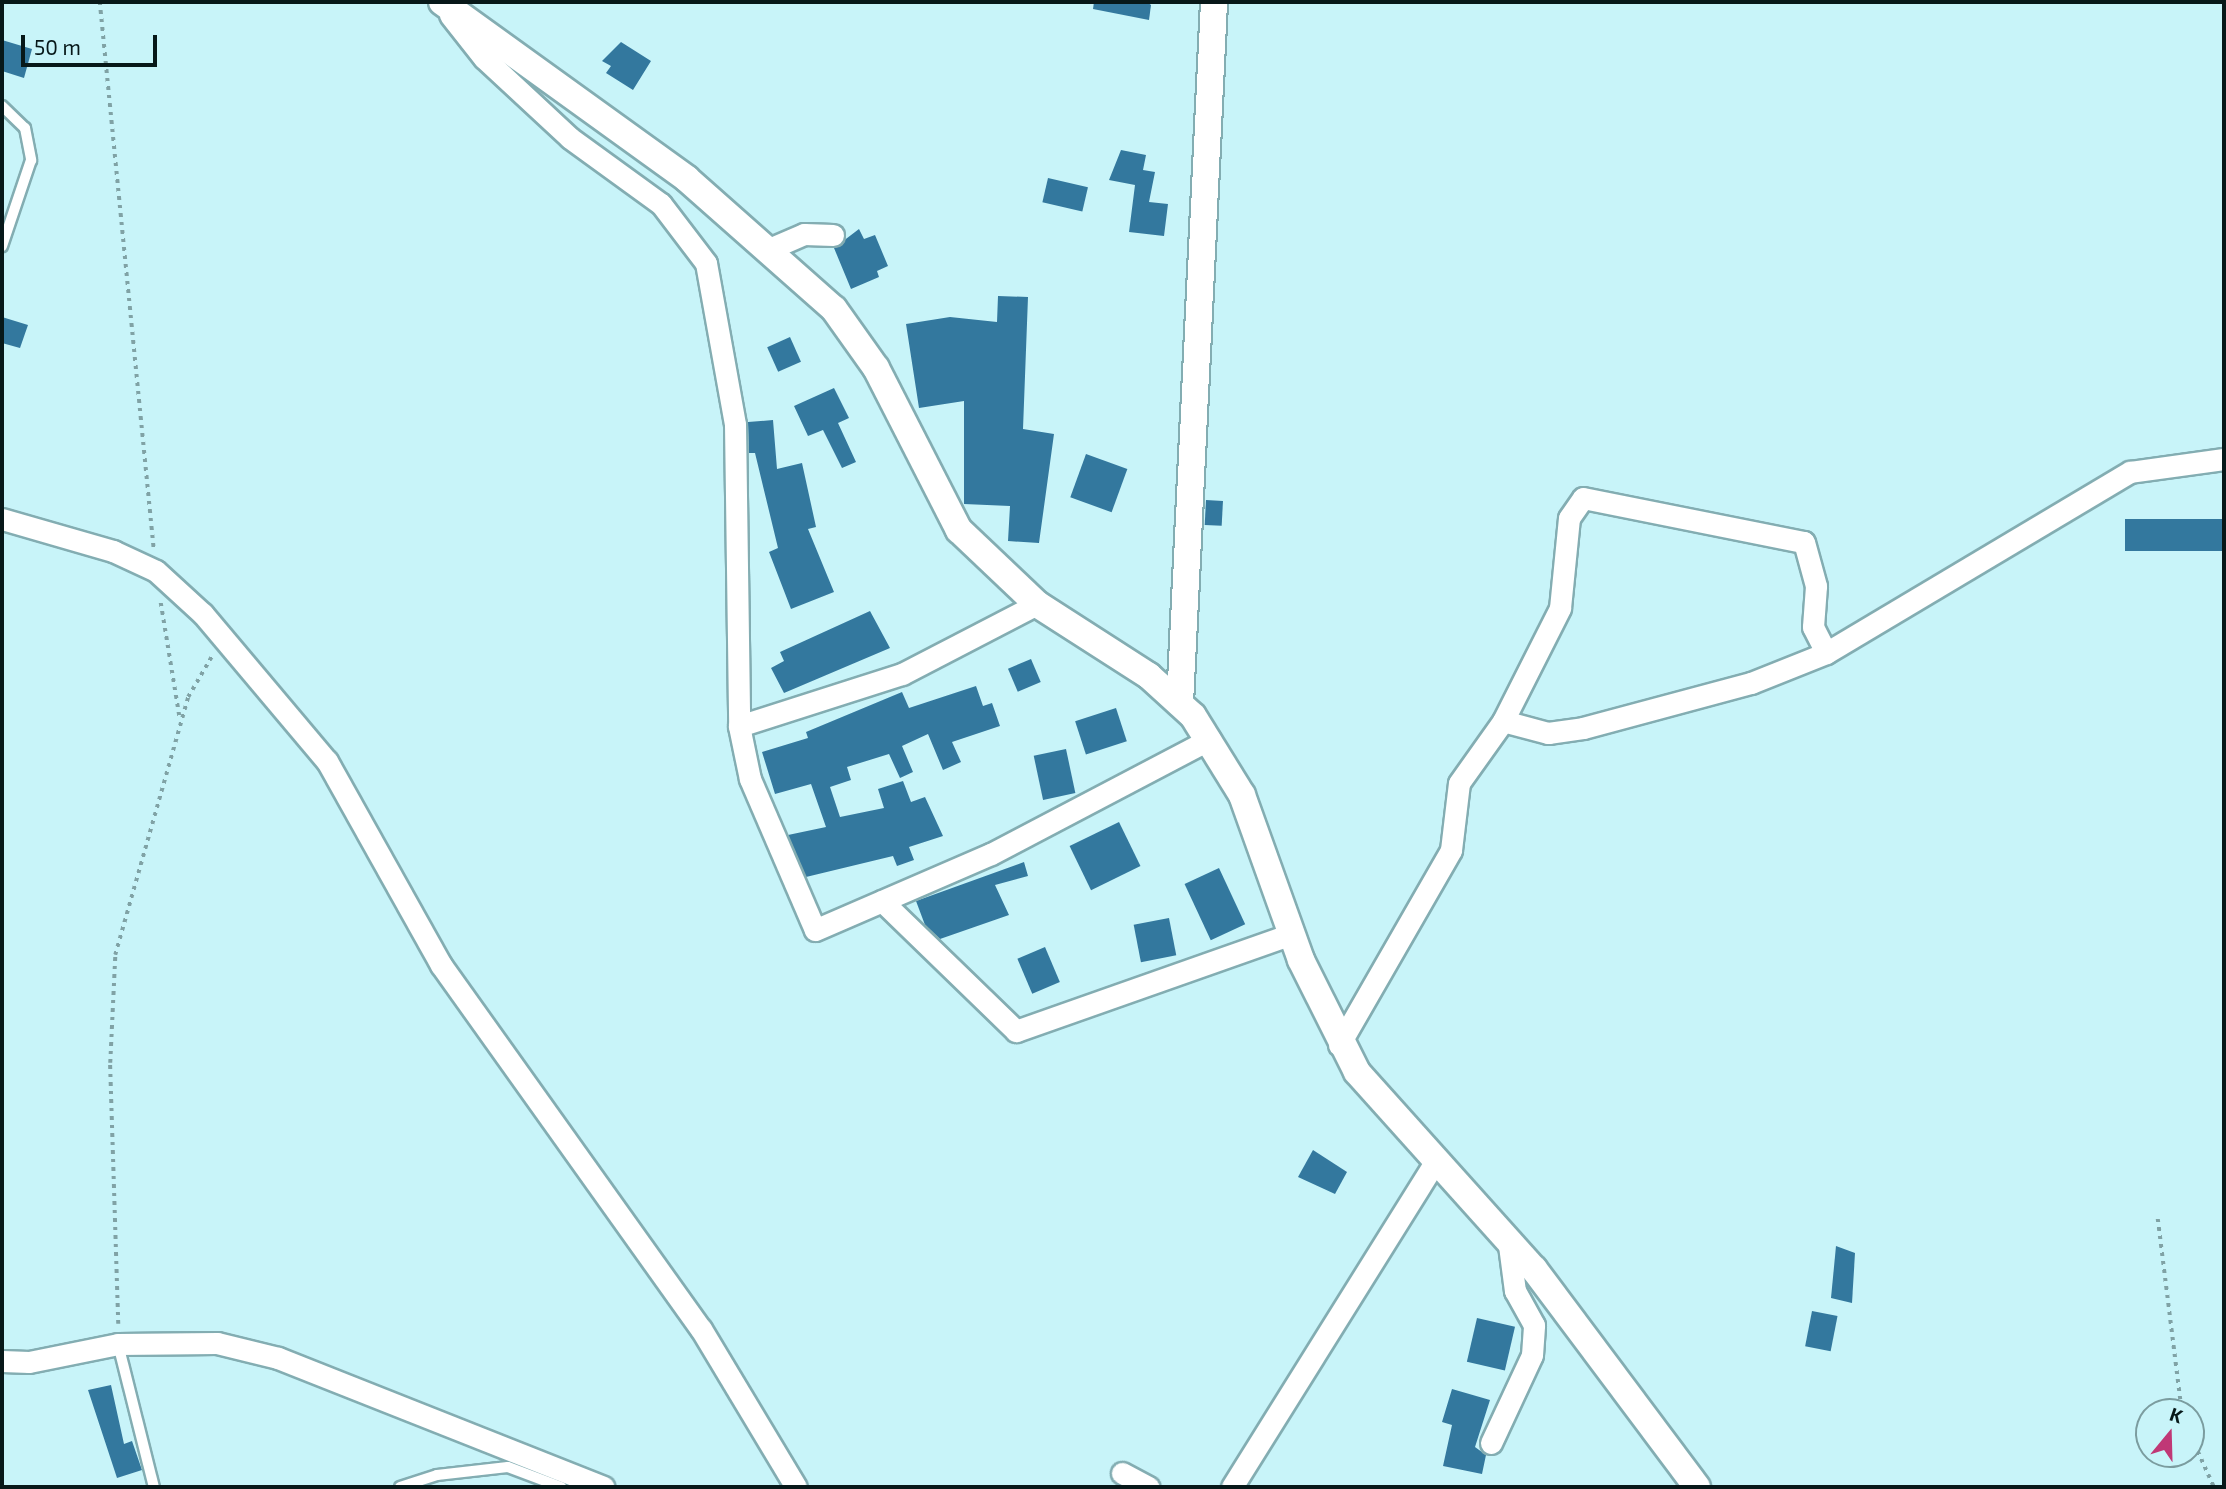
<!DOCTYPE html>
<style>
body{margin:0}
#map{position:relative;width:2226px;height:1489px;overflow:hidden;background:#c8f4f9;font-family:"Exo 2",sans-serif}
div>[style]{position:absolute}
[style*='--x']{left:calc(var(--x)*1px);top:calc(var(--y)*1px);width:calc(var(--w)*1px);rotate:calc(var(--a)*1deg)}
.building>*{inset:0;background:#33789e;transform-origin:0 0}
.path>*{height:3.5px;margin-top:-1.75px;transform-origin:0;background:repeating-linear-gradient(90deg,#80a2a5 0 3.5px,transparent 0 8.5px)}
.roads{filter:drop-shadow(2px 0 #83adb2) drop-shadow(-2px 0 #83adb2) drop-shadow(0 2px #83adb2) drop-shadow(0 -2px #83adb2)}
.service>*{height:10px;margin:-5px;padding:0 5px;transform-origin:5px;border-radius:5px;background:#fff}
.minor>*{height:21px;margin:-10.5px;padding:0 10.5px;transform-origin:10.5px;border-radius:10.5px;background:#fff}
.tertiary>*{height:26px;margin:-13px;padding:0 13px;transform-origin:13px;border-radius:13px;background:#fff}
span{translate:-50% -50%;white-space:nowrap;text-align:center;line-height:1.15;-webkit-text-stroke:6px #c8f4f9;paint-order:stroke}
.frame{position:absolute;inset:0;border:4px solid #071819;pointer-events:none}
.north{position:absolute;left:2135px;top:1398px;width:70px;height:70px;box-sizing:border-box;background:#c8f4f9;border:2px solid #7b9c9f;border-radius:50%;rotate:19deg;font-size:19px;font-weight:700;line-height:28px;text-align:center;color:#071819}
.north::after{content:'';display:block;margin:auto;width:24px;height:32px;background:#c03876;clip-path:polygon(50% 0,100% 100%,50% 72%,0 100%)}
.scale{position:absolute;left:21px;top:35px;width:136px;height:32px;box-sizing:border-box;border:4px solid #071819;border-top:0;padding-left:9px;font-size:21px;line-height:24px;white-space:nowrap;color:#071819;-webkit-text-stroke:5px #c8f4f9;paint-order:stroke}
</style>
<div id="map">
<div class="building">
<i style="clip-path:polygon(1094px 2px,1147px 2px,1151px 5px,1149px 20px,1093px 9px)"></i>
<i style="clip-path:polygon(2px 40px,32px 49px,24px 78px,2px 71px)"></i>
<i style="clip-path:polygon(621px 42px,651px 61px,633px 90px,606px 73px,611px 66px,602px 61px)"></i>
<i style="clip-path:polygon(1121px 150px,1146px 155px,1143px 170px,1155px 172px,1149px 202px,1168px 204px,1164px 236px,1129px 232px,1135px 185px,1109px 180px)"></i>
<i style="left:1048px;top:178px;width:41px;height:25px;rotate:13deg"></i>
<i style="clip-path:polygon(859px 229px,864px 239px,875px 235px,888px 266px,877px 271px,879px 277px,851px 289px,834px 248px)"></i>
<i style="clip-path:polygon(998px 296px,1028px 297px,1023px 429px,1054px 434px,1039px 543px,1008px 541px,1010px 506px,964px 504px,964px 401px,919px 408px,906px 324px,950px 317px,997px 322px)"></i>
<i style="clip-path:polygon(2px 317px,28px 325px,20px 348px,2px 343px)"></i>
<i style="left:790px;top:337px;width:27px;height:25px;rotate:66deg"></i>
<i style="clip-path:polygon(834px 388px,849px 418px,838px 423px,856px 462px,842px 468px,823px 430px,808px 436px,794px 406px)"></i>
<i style="clip-path:polygon(773px 420px,777px 469px,802px 463px,816px 527px,808px 529px,834px 592px,791px 609px,769px 552px,778px 548px,755px 453px,749px 453px,748px 422px)"></i>
<i style="left:1086px;top:454px;width:44px;height:46px;rotate:20deg"></i>
<i style="left:1206px;top:500px;width:17px;height:25px;rotate:3deg"></i>
<i style="left:2224px;top:519px;width:32px;height:99px;rotate:90deg"></i>
<i style="clip-path:polygon(870px 611px,890px 648px,784px 693px,771px 668px,784px 661px,780px 652px)"></i>
<i style="left:1031px;top:659px;width:25px;height:25px;rotate:67deg"></i>
<i style="clip-path:polygon(976px 686px,983px 706px,992px 703px,1000px 726px,952px 742px,961px 762px,943px 770px,928px 734px,902px 746px,913px 772px,900px 778px,889px 754px,847px 767px,851px 780px,830px 787px,840px 817px,884px 808px,878px 789px,903px 781px,911px 802px,925px 797px,943px 836px,909px 847px,914px 860px,897px 866px,893px 856px,806px 877px,788px 835px,826px 827px,811px 784px,775px 794px,762px 752px,808px 738px,806px 732px,902px 692px,909px 708px)"></i>
<i style="left:1116px;top:708px;width:35px;height:43px;rotate:72deg"></i>
<i style="left:1066px;top:749px;width:45px;height:33px;rotate:78deg"></i>
<i style="left:1119px;top:822px;width:49px;height:55px;rotate:64deg"></i>
<i style="clip-path:polygon(1024px 862px,1028px 876px,995px 885px,1009px 915px,940px 939px,925px 925px,916px 901px)"></i>
<i style="left:1219px;top:868px;width:62px;height:38px;rotate:65deg"></i>
<i style="left:1169px;top:918px;width:38px;height:36px;rotate:79deg"></i>
<i style="left:1045px;top:947px;width:38px;height:30px;rotate:67deg"></i>
<i style="clip-path:polygon(1313px 1150px,1347px 1172px,1335px 1194px,1298px 1177px)"></i>
<i style="clip-path:polygon(1836px 1246px,1855px 1253px,1852px 1303px,1831px 1298px)"></i>
<i style="left:1812px;top:1311px;width:26px;height:36px;rotate:11deg"></i>
<i style="left:1477px;top:1318px;width:39px;height:45px;rotate:13deg"></i>
<i style="clip-path:polygon(111px 1385px,124px 1444px,132px 1441px,142px 1470px,117px 1478px,88px 1390px)"></i>
<i style="clip-path:polygon(1452px 1389px,1490px 1400px,1475px 1447px,1486px 1455px,1482px 1474px,1443px 1466px,1452px 1425px,1442px 1422px)"></i>
</div>
<div class="path">
<i style="--x:100;--y:2;--w:551;--a:84.37"></i>
<i style="--x:161;--y:603;--w:118;--a:80.7"></i>
<i style="--x:2158;--y:1219;--w:194;--a:82.9"></i>
<i style="--x:118;--y:1324;--w:261;--a:-91.8"></i>
<i style="--x:110;--y:1063;--w:108;--a:-87.3"></i>
<i style="--x:115;--y:955;--w:268;--a:-74.2"></i>
<i style="--x:188;--y:697;--w:48;--a:-59.7"></i>
<i style="--x:2191;--y:1436;--w:56;--a:65.7"></i>
</div>
<div class="roads">
<div class="service">
<i style="--x:2;--y:106;--w:32;--a:44"></i>
<i style="--x:25;--y:128;--w:33;--a:79"></i>
<i style="--x:31;--y:160;--w:91;--a:108.6"></i>
<i style="--x:118;--y:1344;--w:147;--a:75.9"></i>
<i style="--x:400;--y:1487;--w:39;--a:-18"></i>
<i style="--x:437;--y:1475;--w:71;--a:-6.4"></i>
<i style="--x:508;--y:1467;--w:57;--a:20.7"></i>
</div>
<div class="minor">
<i style="--x:450;--y:15;--w:55;--a:51.7"></i>
<i style="--x:484;--y:58;--w:117;--a:42.9"></i>
<i style="--x:570;--y:138;--w:112;--a:36"></i>
<i style="--x:661;--y:204;--w:74;--a:52.7"></i>
<i style="--x:706;--y:263;--w:164;--a:79.8"></i>
<i style="--x:735;--y:424;--w:302;--a:89.2"></i>
<i style="--x:739;--y:726;--w:54;--a:78.3"></i>
<i style="--x:750;--y:779;--w:164;--a:66.7"></i>
<i style="--x:815;--y:930;--w:192;--a:-23.4"></i>
<i style="--x:991;--y:854;--w:247;--a:-27.7"></i>
<i style="--x:767;--y:250;--w:40;--a:-23.4"></i>
<i style="--x:804;--y:234;--w:29;--a:2"></i>
<i style="--x:2;--y:519;--w:116;--a:16.1"></i>
<i style="--x:113;--y:551;--w:47;--a:24.9"></i>
<i style="--x:156;--y:571;--w:64;--a:42.5"></i>
<i style="--x:203;--y:614;--w:192;--a:49.9"></i>
<i style="--x:327;--y:761;--w:234;--a:60.8"></i>
<i style="--x:441;--y:965;--w:447;--a:54.5"></i>
<i style="--x:701;--y:1329;--w:184;--a:59"></i>
<i style="--x:1503;--y:721;--w:127;--a:-63.2"></i>
<i style="--x:1560;--y:608;--w:90;--a:-84.3"></i>
<i style="--x:1569;--y:518;--w:24;--a:-55"></i>
<i style="--x:1583;--y:498;--w:225;--a:11.3"></i>
<i style="--x:1804;--y:542;--w:46;--a:74.7"></i>
<i style="--x:1816;--y:586;--w:41;--a:94.2"></i>
<i style="--x:1813;--y:627;--w:29;--a:63"></i>
<i style="--x:739;--y:726;--w:171;--a:-17.7"></i>
<i style="--x:902;--y:674;--w:152;--a:-27.4"></i>
<i style="--x:882;--y:901;--w:187;--a:44.1"></i>
<i style="--x:1016;--y:1031;--w:292;--a:-19.4"></i>
<i style="--x:1339;--y:1045;--w:225;--a:-60.1"></i>
<i style="--x:1451;--y:850;--w:67;--a:-83.2"></i>
<i style="--x:1459;--y:783;--w:76;--a:-54.6"></i>
<i style="--x:1503;--y:721;--w:47;--a:14.9"></i>
<i style="--x:1548;--y:733;--w:35;--a:-8"></i>
<i style="--x:1583;--y:728;--w:174;--a:-15"></i>
<i style="--x:1751;--y:683;--w:81;--a:-21.8"></i>
<i style="--x:1826;--y:653;--w:354;--a:-30.8"></i>
<i style="--x:2130;--y:472;--w:95;--a:-7.9"></i>
<i style="--x:2;--y:1361;--w:27;--a:2"></i>
<i style="--x:29;--y:1362;--w:91;--a:-11.4"></i>
<i style="--x:118;--y:1344;--w:99;--a:-0.6"></i>
<i style="--x:217;--y:1343;--w:63;--a:13.8"></i>
<i style="--x:278;--y:1358;--w:350;--a:21.6"></i>
<i style="--x:1491;--y:1443;--w:97;--a:-65"></i>
<i style="--x:1532;--y:1355;--w:30;--a:-86"></i>
<i style="--x:1534;--y:1325;--w:39;--a:-119"></i>
<i style="--x:1515;--y:1291;--w:53;--a:-97.5"></i>
<i style="--x:1122;--y:1473;--w:30;--a:28"></i>
<i style="--x:1232;--y:1487;--w:383;--a:-58"></i>
</div>
<div class="tertiary">
<i style="--x:442;--y:2;--w:302;--a:35.8"></i>
<i style="--x:687;--y:179;--w:196;--a:41.5"></i>
<i style="--x:834;--y:309;--w:72;--a:54.6"></i>
<i style="--x:876;--y:368;--w:182;--a:62.9"></i>
<i style="--x:959;--y:530;--w:108;--a:43.5"></i>
<i style="--x:1037;--y:604;--w:133;--a:32.7"></i>
<i style="--x:1149;--y:676;--w:59;--a:42.3"></i>
<i style="--x:1193;--y:716;--w:93;--a:58.2"></i>
<i style="--x:1242;--y:795;--w:175;--a:70.3"></i>
<i style="--x:1301;--y:960;--w:125;--a:63.4"></i>
<i style="--x:1357;--y:1072;--w:265;--a:48.1"></i>
<i style="--x:1534;--y:1269;--w:272;--a:53.2"></i>
<i style="--x:1180;--y:703;--w:702;--a:-87.22"></i>
</div>
</div>
<div class="frame"></div>
<div class="north">K</div>
<div class="scale">50 m</div>
</div>
